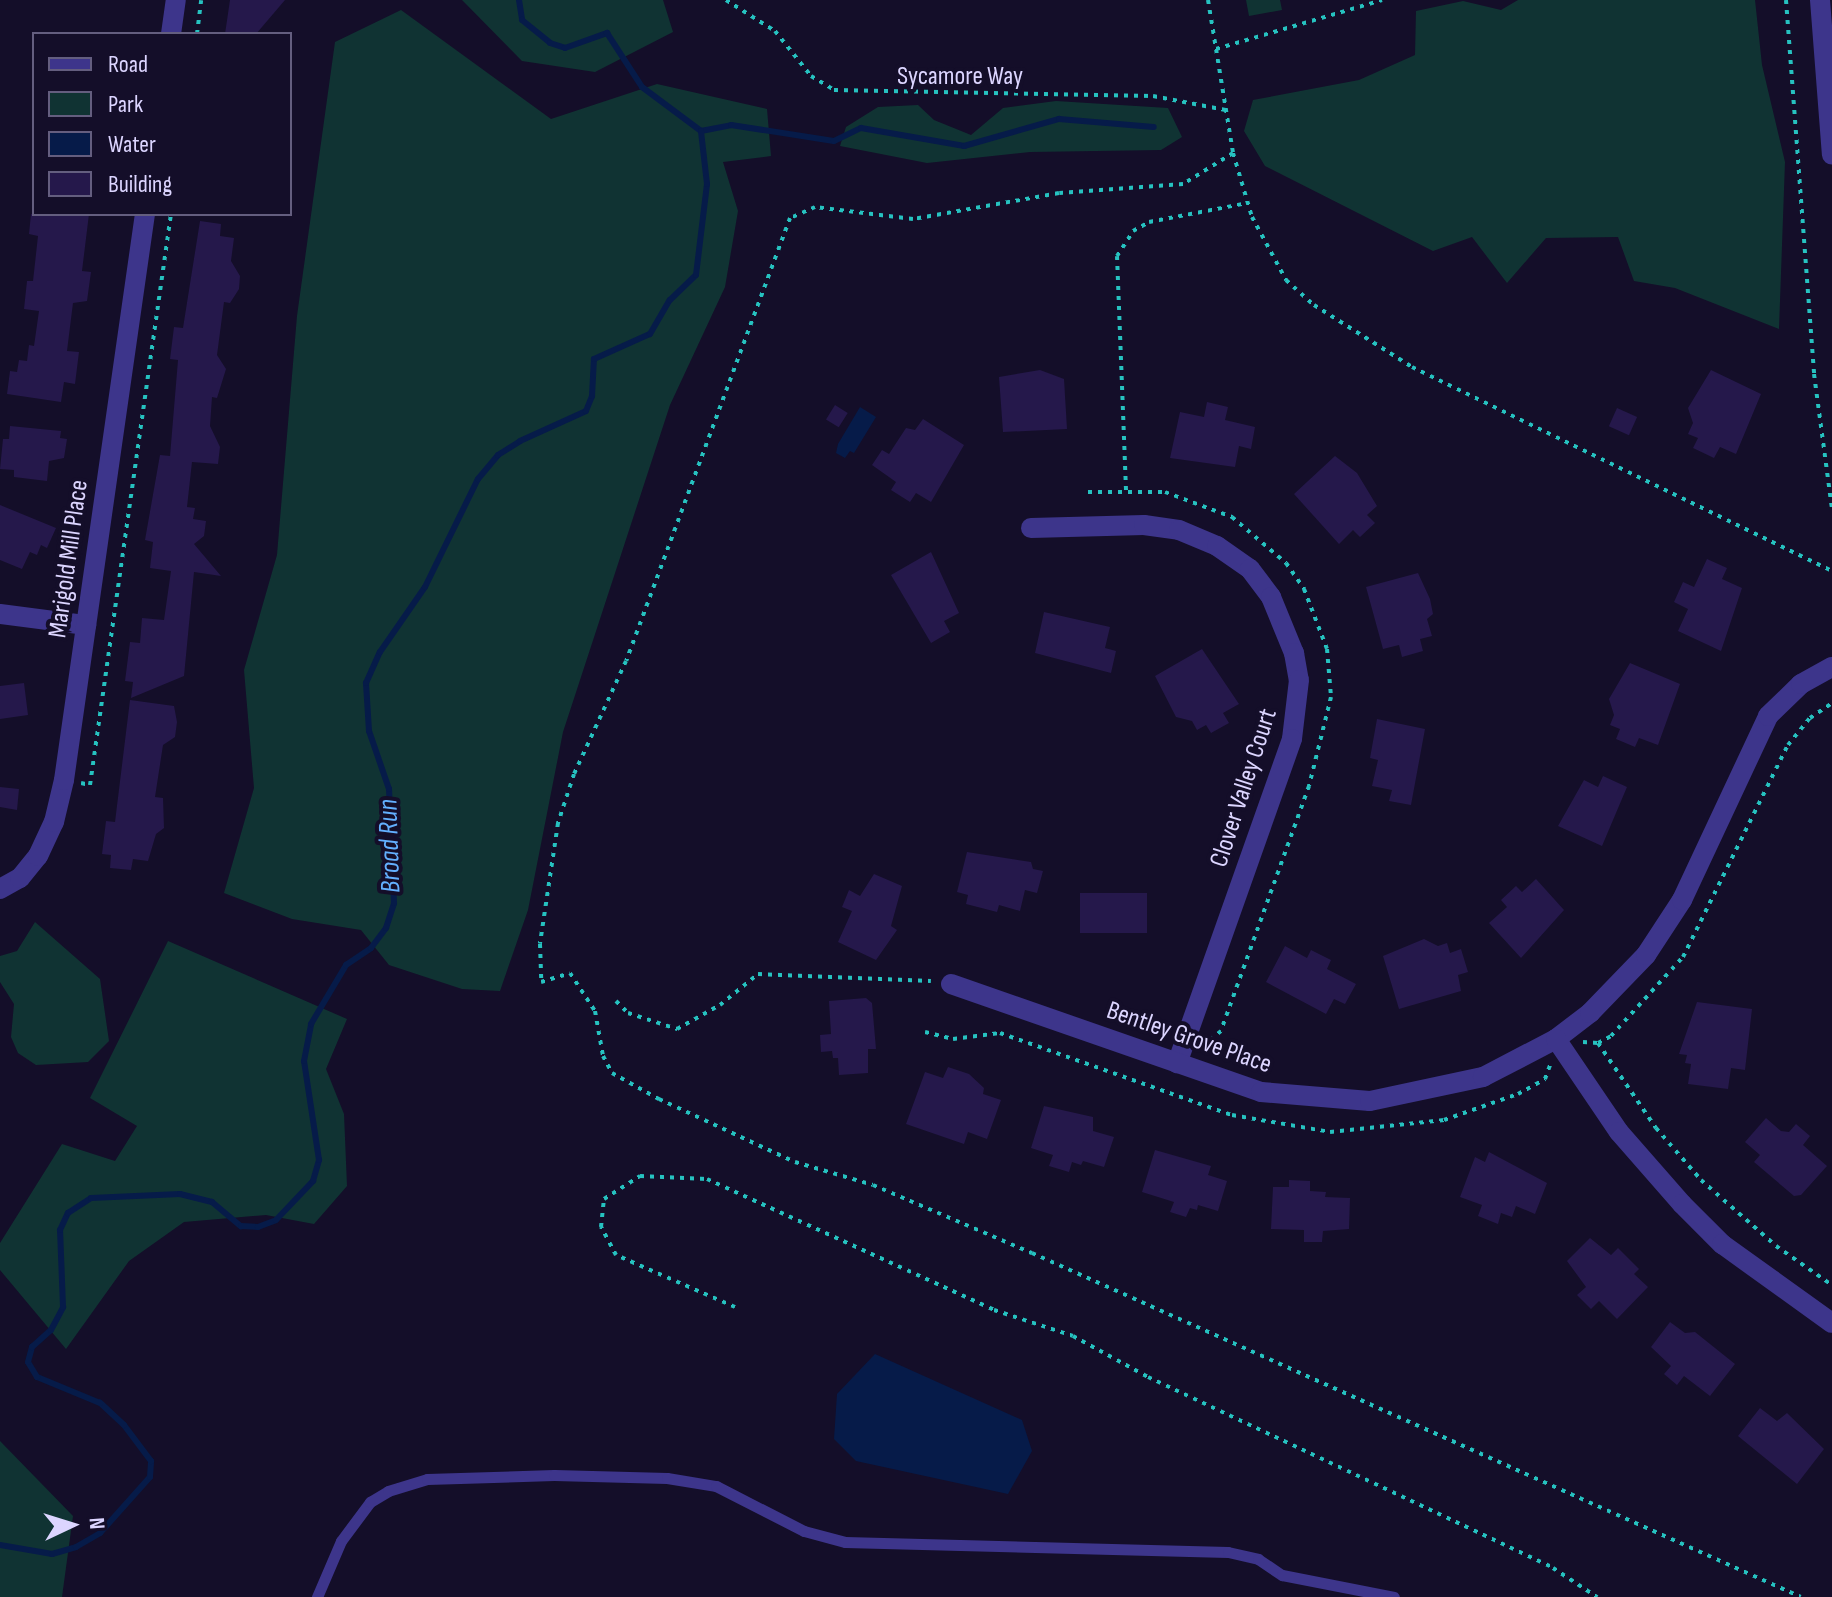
<!DOCTYPE html>
<style>
body{margin:0}
#map{position:relative;width:1832px;height:1597px;overflow:hidden;background:#140e29;font-family:"Sofia Sans Condensed",sans-serif}
div>[style]{position:absolute}
[style*='--x']{left:calc(var(--x)*1px);top:calc(var(--y)*1px);width:calc(var(--w)*1px);rotate:calc(var(--a)*1deg)}
.green>*{inset:0;background:#103333}
.water>*{inset:0;background:#061b49}
.stream>*{height:6px;margin:-3px;padding:0 3px;transform-origin:3px;border-radius:3px;background:#061b49}
.building>*{inset:0;background:#25184b;transform-origin:0 0}
.path>*{height:4px;margin-top:-2px;transform-origin:0;background:repeating-linear-gradient(90deg,#26c2c0 0 4px,transparent 0 10px)}
.service>*{height:11px;margin:-5.5px;padding:0 5.5px;transform-origin:5.5px;border-radius:5.5px;background:#3d358b}
.minor>*{height:20px;margin:-10px;padding:0 10px;transform-origin:10px;border-radius:10px;background:#3d358b}
span{translate:-50% -50%;white-space:nowrap;text-align:center;line-height:1.15;-webkit-text-stroke:8px #140e29;paint-order:stroke}
.street-label{font-size:26px;color:#dcd5ff}
.water-label{font-size:28px;color:#63b0ff;font-style:italic}
.legend{position:absolute;left:32px;top:32px;width:260px;height:184px;box-sizing:border-box;background:#140e29;border:2px solid #645e7f;margin:0;padding:10px 14px;list-style:none;font-size:24px;color:#dcd5ff}
.legend li{display:flex;align-items:center;gap:16px;height:40px}
.legend b{width:40px;border:2px solid #645e7f}
.north{position:absolute;left:32px;top:1485px;width:80px;height:80px;-webkit-text-stroke:6px #140e29;paint-order:stroke;rotate:86deg;font-size:22px;font-weight:700;line-height:32px;text-align:center;color:#dcd5ff}
.north::after{content:'';display:block;margin:auto;width:28px;height:36px;background:#dcd5ff;clip-path:polygon(50% 0,100% 100%,50% 72%,0 100%)}
</style>
<div id="map">
<div class="green">
<i style="clip-path:polygon(462px 0,663px 0,673px 32px,595px 72px,522px 61px)"></i>
<i style="clip-path:polygon(1246px 0,1280px 0,1282px 10px,1249px 16px)"></i>
<i style="clip-path:polygon(1518px 0,1755px 0,1762px 65px,1785px 162px,1779px 329px,1675px 288px,1634px 281px,1618px 237px,1546px 238px,1507px 283px,1472px 237px,1433px 251px,1265px 166px,1244px 131px,1253px 100px,1359px 80px,1415px 55px,1416px 11px,1463px 1px,1501px 10px)"></i>
<i style="clip-path:polygon(401px 10px,551px 119px,657px 84px,767px 109px,771px 156px,723px 162px,738px 211px,725px 287px,670px 405px,563px 732px,528px 910px,500px 991px,462px 989px,389px 965px,361px 930px,292px 919px,224px 893px,254px 788px,244px 670px,277px 555px,297px 316px,335px 42px)"></i>
<i style="clip-path:polygon(1056px 101px,1168px 108px,1182px 137px,1161px 150px,1030px 152px,927px 163px,840px 146px,846px 127px,878px 107px,918px 105px,934px 120px,971px 135px,1003px 108px)"></i>
<i style="clip-path:polygon(35px 922px,100px 979px,109px 1041px,88px 1062px,36px 1065px,18px 1053px,11px 1037px,14px 1004px,0 982px,0 956px,17px 951px)"></i>
<i style="clip-path:polygon(168px 941px,347px 1019px,326px 1069px,344px 1114px,347px 1186px,314px 1224px,266px 1215px,184px 1222px,129px 1261px,66px 1349px,0 1270px,0 1243px,62px 1144px,115px 1161px,137px 1126px,90px 1098px)"></i>
<i style="clip-path:polygon(0 1441px,73px 1516px,62px 1597px,0 1597px)"></i>
</div>
<div class="water">
<i style="clip-path:polygon(860px 407px,876px 417px,854px 453px,850px 451px,845px 458px,836px 453px,838px 444px)"></i>
<i style="clip-path:polygon(875px 1354px,1022px 1420px,1032px 1451px,1008px 1494px,856px 1461px,834px 1439px,837px 1394px)"></i>
</div>
<div class="stream">
<i style="--x:519;--y:0;--w:20;--a:81"></i>
<i style="--x:522;--y:20;--w:36;--a:39"></i>
<i style="--x:550;--y:43;--w:16;--a:18"></i>
<i style="--x:565;--y:48;--w:45;--a:-19.7"></i>
<i style="--x:607;--y:33;--w:64;--a:57.1"></i>
<i style="--x:642;--y:87;--w:74;--a:36.7"></i>
<i style="--x:701;--y:131;--w:31;--a:-11"></i>
<i style="--x:731;--y:125;--w:104;--a:8.8"></i>
<i style="--x:834;--y:141;--w:30;--a:-26"></i>
<i style="--x:861;--y:128;--w:105;--a:9.9"></i>
<i style="--x:964;--y:146;--w:99;--a:-15.9"></i>
<i style="--x:1059;--y:119;--w:95;--a:4.8"></i>
<i style="--x:0;--y:1545;--w:53;--a:9.8"></i>
<i style="--x:52;--y:1554;--w:25;--a:-16"></i>
<i style="--x:76;--y:1547;--w:28;--a:-30"></i>
<i style="--x:100;--y:1533;--w:75;--a:-48.2"></i>
<i style="--x:150;--y:1477;--w:16;--a:-86"></i>
<i style="--x:151;--y:1461;--w:45;--a:-126.9"></i>
<i style="--x:124;--y:1425;--w:33;--a:-137"></i>
<i style="--x:100;--y:1403;--w:68;--a:-157.6"></i>
<i style="--x:37;--y:1377;--w:17;--a:-121"></i>
<i style="--x:28;--y:1362;--w:16;--a:-75"></i>
<i style="--x:32;--y:1347;--w:25;--a:-42"></i>
<i style="--x:51;--y:1330;--w:26;--a:-62"></i>
<i style="--x:63;--y:1307;--w:77;--a:-92.2"></i>
<i style="--x:60;--y:1230;--w:19;--a:-65"></i>
<i style="--x:68;--y:1213;--w:27;--a:-33"></i>
<i style="--x:91;--y:1198;--w:89;--a:-2.6"></i>
<i style="--x:180;--y:1194;--w:33;--a:14"></i>
<i style="--x:212;--y:1202;--w:38;--a:40"></i>
<i style="--x:241;--y:1226;--w:17;--a:3"></i>
<i style="--x:258;--y:1227;--w:19;--a:-21"></i>
<i style="--x:276;--y:1220;--w:54;--a:-46.5"></i>
<i style="--x:313;--y:1181;--w:22;--a:-74"></i>
<i style="--x:319;--y:1160;--w:100;--a:-98.6"></i>
<i style="--x:304;--y:1061;--w:38;--a:-79"></i>
<i style="--x:311;--y:1024;--w:69;--a:-59.3"></i>
<i style="--x:346;--y:965;--w:30;--a:-34"></i>
<i style="--x:371;--y:948;--w:25;--a:-53"></i>
<i style="--x:386;--y:928;--w:26;--a:-72"></i>
<i style="--x:394;--y:903;--w:114;--a:-92.5"></i>
<i style="--x:389;--y:789;--w:61;--a:-109"></i>
<i style="--x:369;--y:731;--w:48;--a:-93.6"></i>
<i style="--x:366;--y:683;--w:34;--a:-66"></i>
<i style="--x:380;--y:652;--w:79;--a:-55.3"></i>
<i style="--x:425;--y:587;--w:120;--a:-63.9"></i>
<i style="--x:478;--y:479;--w:31;--a:-50"></i>
<i style="--x:498;--y:455;--w:26;--a:-32"></i>
<i style="--x:520;--y:441;--w:72;--a:-24.4"></i>
<i style="--x:586;--y:411;--w:16;--a:-68"></i>
<i style="--x:592;--y:396;--w:37;--a:-87"></i>
<i style="--x:594;--y:359;--w:61;--a:-24.1"></i>
<i style="--x:650;--y:334;--w:39;--a:-60"></i>
<i style="--x:670;--y:300;--w:36;--a:-44"></i>
<i style="--x:696;--y:275;--w:92;--a:-83.1"></i>
<i style="--x:707;--y:184;--w:53;--a:-96.5"></i>
</div>
<div class="building">
<i style="clip-path:polygon(230px 0,285px 0,256px 34px,225px 34px)"></i>
<i style="clip-path:polygon(31px 214px,89px 214px,82px 271px,91px 272px,87px 301px,73px 303px,67px 351px,79px 352px,75px 384px,64px 382px,61px 402px,7px 394px,10px 371px,17px 372px,19px 360px,27px 361px,29px 345px,34px 346px,39px 311px,24px 309px,27px 281px,33px 281px,38px 236px,29px 234px)"></i>
<i style="clip-path:polygon(200px 221px,221px 224px,220px 236px,234px 238px,231px 261px,240px 276px,239px 289px,230px 303px,224px 302px,217px 355px,226px 369px,217px 398px,212px 397px,210px 426px,220px 447px,218px 464px,192px 462px,187px 507px,195px 508px,193px 519px,206px 521px,204px 536px,194px 544px,221px 576px,194px 572px,184px 676px,131px 698px,133px 682px,125px 681px,130px 642px,140px 643px,142px 618px,164px 620px,171px 571px,150px 568px,153px 542px,145px 540px,160px 455px,170px 456px,178px 360px,170px 359px,174px 327px,183px 328px)"></i>
<i style="clip-path:polygon(1040px 370px,1064px 379px,1067px 429px,1003px 432px,999px 377px)"></i>
<i style="clip-path:polygon(1711px 370px,1761px 394px,1736px 454px,1720px 447px,1714px 458px,1693px 448px,1698px 438px,1688px 434px,1693px 423px,1688px 408px)"></i>
<i style="clip-path:polygon(1207px 402px,1228px 407px,1225px 420px,1255px 427px,1251px 449px,1239px 446px,1235px 467px,1170px 458px,1180px 412px,1204px 417px)"></i>
<i style="left:835px;top:405px;width:15px;height:17px;rotate:32deg"></i>
<i style="left:1617px;top:408px;width:22px;height:20px;rotate:24deg"></i>
<i style="clip-path:polygon(923px 419px,964px 445px,931px 502px,916px 493px,910px 502px,891px 490px,896px 482px,872px 465px,882px 450px,889px 454px,906px 428px,915px 430px)"></i>
<i style="clip-path:polygon(10px 426px,61px 431px,60px 438px,67px 439px,64px 458px,49px 461px,47px 481px,14px 477px,14px 470px,0 469px,3px 439px,9px 439px)"></i>
<i style="clip-path:polygon(1335px 456px,1357px 473px,1377px 506px,1367px 515px,1375px 523px,1360px 537px,1353px 530px,1339px 544px,1294px 494px)"></i>
<i style="clip-path:polygon(0 505px,56px 528px,47px 548px,41px 545px,37px 555px,30px 552px,22px 569px,0 560px)"></i>
<i style="clip-path:polygon(931px 552px,959px 613px,944px 621px,950px 632px,931px 643px,891px 575px)"></i>
<i style="clip-path:polygon(1707px 559px,1727px 568px,1722px 579px,1742px 588px,1721px 651px,1678px 631px,1688px 609px,1674px 602px,1683px 582px,1694px 587px)"></i>
<i style="clip-path:polygon(1418px 573px,1430px 599px,1433px 614px,1427px 619px,1432px 636px,1420px 639px,1423px 651px,1402px 657px,1399px 645px,1383px 649px,1366px 587px)"></i>
<i style="clip-path:polygon(1044px 612px,1110px 627px,1105px 648px,1116px 651px,1111px 673px,1035px 653px)"></i>
<i style="clip-path:polygon(1202px 649px,1239px 704px,1223px 713px,1229px 723px,1211px 733px,1206px 725px,1197px 730px,1192px 721px,1176px 717px,1155px 676px)"></i>
<i style="clip-path:polygon(1630px 663px,1680px 684px,1658px 745px,1639px 738px,1635px 747px,1616px 739px,1620px 729px,1610px 725px,1614px 715px,1609px 699px)"></i>
<i style="clip-path:polygon(24px 683px,28px 715px,0 719px,0 686px)"></i>
<i style="clip-path:polygon(130px 700px,174px 706px,177px 722px,175px 737px,163px 745px,155px 797px,163px 798px,164px 828px,156px 834px,148px 861px,133px 859px,131px 870px,110px 868px,111px 855px,102px 854px,106px 821px,115px 822px)"></i>
<i style="clip-path:polygon(1377px 719px,1425px 729px,1411px 805px,1389px 801px,1392px 790px,1372px 786px,1378px 760px,1370px 758px)"></i>
<i style="clip-path:polygon(1603px 776px,1627px 787px,1602px 846px,1558px 826px,1584px 780px,1598px 787px)"></i>
<i style="clip-path:polygon(0 787px,19px 789px,17px 810px,0 807px)"></i>
<i style="clip-path:polygon(967px 852px,1031px 862px,1033px 869px,1043px 871px,1037px 893px,1025px 890px,1020px 911px,999px 905px,997px 912px,966px 904px,968px 895px,957px 892px)"></i>
<i style="clip-path:polygon(874px 874px,902px 886px,891px 926px,897px 930px,876px 960px,838px 942px,852px 911px,842px 907px,849px 890px,860px 896px)"></i>
<i style="clip-path:polygon(1536px 879px,1564px 910px,1521px 958px,1489px 923px,1507px 907px,1501px 900px,1516px 886px,1522px 892px)"></i>
<i style="left:1080px;top:893px;width:67px;height:40px"></i>
<i style="clip-path:polygon(1424px 939px,1438px 946px,1447px 943px,1450px 953px,1461px 949px,1468px 972px,1458px 975px,1461px 991px,1399px 1009px,1383px 956px)"></i>
<i style="clip-path:polygon(1285px 946px,1307px 958px,1311px 950px,1331px 960px,1327px 969px,1356px 984px,1345px 1004px,1334px 999px,1326px 1014px,1266px 982px)"></i>
<i style="clip-path:polygon(866px 998px,872px 1003px,876px 1049px,868px 1049px,868px 1073px,839px 1075px,838px 1058px,833px 1058px,832px 1051px,821px 1052px,820px 1035px,831px 1034px,829px 1001px)"></i>
<i style="clip-path:polygon(1697px 1002px,1752px 1009px,1745px 1070px,1731px 1068px,1728px 1089px,1688px 1084px,1691px 1064px,1685px 1063px,1687px 1055px,1679px 1054px)"></i>
<i style="clip-path:polygon(948px 1067px,969px 1074px,984px 1088px,983px 1094px,1001px 1100px,987px 1139px,968px 1132px,964px 1144px,906px 1124px,925px 1072px,943px 1078px)"></i>
<i style="clip-path:polygon(1044px 1106px,1093px 1117px,1093px 1131px,1114px 1137px,1104px 1167px,1083px 1161px,1081px 1165px,1072px 1162px,1069px 1172px,1049px 1166px,1053px 1155px,1031px 1148px)"></i>
<i style="clip-path:polygon(1766px 1118px,1781px 1131px,1789px 1132px,1796px 1124px,1810px 1136px,1803px 1145px,1827px 1166px,1801px 1195px,1794px 1196px,1754px 1162px,1760px 1155px,1745px 1142px)"></i>
<i style="clip-path:polygon(1155px 1150px,1211px 1166px,1208px 1175px,1227px 1181px,1218px 1211px,1198px 1205px,1197px 1210px,1190px 1208px,1186px 1217px,1170px 1212px,1174px 1202px,1142px 1192px)"></i>
<i style="clip-path:polygon(1489px 1152px,1547px 1183px,1535px 1214px,1516px 1206px,1512px 1217px,1501px 1213px,1498px 1224px,1478px 1216px,1482px 1205px,1460px 1197px,1475px 1157px,1485px 1162px)"></i>
<i style="clip-path:polygon(1289px 1180px,1310px 1181px,1310px 1191px,1326px 1192px,1325px 1197px,1350px 1198px,1349px 1229px,1323px 1231px,1322px 1242px,1304px 1242px,1304px 1230px,1271px 1229px,1273px 1187px,1289px 1187px)"></i>
<i style="clip-path:polygon(1590px 1238px,1611px 1255px,1618px 1248px,1639px 1269px,1634px 1274px,1648px 1287px,1617px 1319px,1599px 1301px,1591px 1309px,1577px 1295px,1586px 1287px,1567px 1261px)"></i>
<i style="clip-path:polygon(1670px 1322px,1685px 1333px,1695px 1332px,1735px 1364px,1710px 1396px,1684px 1376px,1677px 1385px,1664px 1374px,1671px 1366px,1651px 1347px)"></i>
<i style="clip-path:polygon(1760px 1408px,1777px 1421px,1787px 1413px,1824px 1449px,1797px 1484px,1738px 1436px)"></i>
</div>
<div class="path">
<i style="--x:726;--y:0;--w:58;--a:32.3"></i>
<i style="--x:775;--y:31;--w:58;--a:51.3"></i>
<i style="--x:811;--y:76;--w:27;--a:31"></i>
<i style="--x:834;--y:90;--w:319;--a:1.1"></i>
<i style="--x:1153;--y:96;--w:74;--a:10.9"></i>
<i style="--x:1208;--y:0;--w:155;--a:80.7"></i>
<i style="--x:1233;--y:153;--w:67;--a:73.5"></i>
<i style="--x:1252;--y:217;--w:72;--a:61.6"></i>
<i style="--x:1286;--y:280;--w:38;--a:42"></i>
<i style="--x:1314;--y:305;--w:116;--a:32.3"></i>
<i style="--x:1412;--y:367;--w:467;--a:25.9"></i>
<i style="--x:1786;--y:0;--w:375;--a:85.7"></i>
<i style="--x:1814;--y:374;--w:136;--a:82.4"></i>
<i style="--x:197;--y:34;--w:34;--a:-83"></i>
<i style="--x:1216;--y:49;--w:173;--a:-16.4"></i>
<i style="--x:1233;--y:153;--w:59;--a:148.2"></i>
<i style="--x:1183;--y:184;--w:124;--a:175.8"></i>
<i style="--x:1059;--y:193;--w:148;--a:169.9"></i>
<i style="--x:913;--y:219;--w:99;--a:-173"></i>
<i style="--x:815;--y:207;--w:27;--a:156"></i>
<i style="--x:790;--y:218;--w:472;--a:110.3"></i>
<i style="--x:626;--y:661;--w:124;--a:114.7"></i>
<i style="--x:574;--y:774;--w:52;--a:108.1"></i>
<i style="--x:558;--y:823;--w:122;--a:98.5"></i>
<i style="--x:540;--y:944;--w:38;--a:88"></i>
<i style="--x:541;--y:982;--w:30;--a:-17"></i>
<i style="--x:570;--y:973;--w:45;--a:56.7"></i>
<i style="--x:595;--y:1011;--w:46;--a:79.9"></i>
<i style="--x:603;--y:1056;--w:19;--a:62"></i>
<i style="--x:612;--y:1073;--w:54;--a:29"></i>
<i style="--x:659;--y:1099;--w:150;--a:24.9"></i>
<i style="--x:795;--y:1162;--w:81;--a:16.4"></i>
<i style="--x:873;--y:1185;--w:173;--a:23.2"></i>
<i style="--x:1032;--y:1253;--w:842;--a:24.1"></i>
<i style="--x:1126;--y:490;--w:234;--a:-92.2"></i>
<i style="--x:1117;--y:256;--w:30;--a:-57"></i>
<i style="--x:1133;--y:231;--w:18;--a:-29"></i>
<i style="--x:1149;--y:222;--w:101;--a:-10.9"></i>
<i style="--x:1088;--y:492;--w:77;--a:0"></i>
<i style="--x:1165;--y:492;--w:72;--a:20.5"></i>
<i style="--x:1232;--y:517;--w:71;--a:40.4"></i>
<i style="--x:1286;--y:563;--w:32;--a:55"></i>
<i style="--x:1304;--y:589;--w:64;--a:69"></i>
<i style="--x:1327;--y:649;--w:48;--a:85.2"></i>
<i style="--x:1331;--y:697;--w:92;--a:103.9"></i>
<i style="--x:1309;--y:786;--w:260;--a:109.8"></i>
<i style="--x:1221;--y:1031;--w:21;--a:141"></i>
<i style="--x:81;--y:783;--w:9;--a:13"></i>
<i style="--x:90;--y:785;--w:577;--a:-81.93"></i>
<i style="--x:616;--y:1001;--w:17;--a:45"></i>
<i style="--x:628;--y:1013;--w:52;--a:18.1"></i>
<i style="--x:677;--y:1029;--w:49;--a:-29.2"></i>
<i style="--x:720;--y:1005;--w:49;--a:-39.2"></i>
<i style="--x:758;--y:974;--w:173;--a:2.3"></i>
<i style="--x:925;--y:1032;--w:29;--a:14"></i>
<i style="--x:953;--y:1039;--w:47;--a:-7.3"></i>
<i style="--x:1000;--y:1033;--w:246;--a:19.5"></i>
<i style="--x:1232;--y:1115;--w:99;--a:9.8"></i>
<i style="--x:1330;--y:1132;--w:115;--a:-6"></i>
<i style="--x:1444;--y:1120;--w:78;--a:-19.4"></i>
<i style="--x:1518;--y:1094;--w:31;--a:-29"></i>
<i style="--x:1545;--y:1079;--w:15;--a:-70"></i>
<i style="--x:1583;--y:1042;--w:15;--a:4"></i>
<i style="--x:1598;--y:1043;--w:15;--a:-28"></i>
<i style="--x:1611;--y:1036;--w:107;--a:-47.7"></i>
<i style="--x:1683;--y:957;--w:237;--a:-63.7"></i>
<i style="--x:1788;--y:745;--w:35;--a:-51"></i>
<i style="--x:1810;--y:718;--w:27;--a:-34"></i>
<i style="--x:1598;--y:1043;--w:103;--a:55.7"></i>
<i style="--x:1656;--y:1128;--w:69;--a:49.1"></i>
<i style="--x:1701;--y:1180;--w:100;--a:41.3"></i>
<i style="--x:1776;--y:1246;--w:68;--a:34.9"></i>
<i style="--x:735;--y:1307;--w:130;--a:-156.4"></i>
<i style="--x:616;--y:1255;--w:32;--a:-118"></i>
<i style="--x:601;--y:1227;--w:28;--a:-84"></i>
<i style="--x:604;--y:1199;--w:43;--a:-32.6"></i>
<i style="--x:640;--y:1176;--w:67;--a:2.6"></i>
<i style="--x:707;--y:1179;--w:315;--a:24.5"></i>
<i style="--x:994;--y:1310;--w:83;--a:18.2"></i>
<i style="--x:1073;--y:1336;--w:85;--a:28.7"></i>
<i style="--x:1148;--y:1377;--w:448;--a:25.2"></i>
<i style="--x:1553;--y:1568;--w:53;--a:33.4"></i>
</div>
<div class="service">
<i style="--x:317;--y:1597;--w:61;--a:-66.8"></i>
<i style="--x:341;--y:1541;--w:49;--a:-53.4"></i>
<i style="--x:370;--y:1502;--w:21;--a:-31"></i>
<i style="--x:388;--y:1491;--w:41;--a:-17.1"></i>
<i style="--x:427;--y:1479;--w:127;--a:-1.8"></i>
<i style="--x:554;--y:1475;--w:113;--a:1.5"></i>
<i style="--x:667;--y:1478;--w:50;--a:9.3"></i>
<i style="--x:716;--y:1486;--w:99;--a:27.1"></i>
<i style="--x:804;--y:1531;--w:42;--a:15"></i>
<i style="--x:845;--y:1542;--w:383;--a:1.5"></i>
<i style="--x:1228;--y:1552;--w:31;--a:13"></i>
<i style="--x:1258;--y:1559;--w:29;--a:34"></i>
<i style="--x:1282;--y:1575;--w:114;--a:11.1"></i>
</div>
<div class="minor">
<i style="--x:1820;--y:0;--w:155;--a:85.6"></i>
<i style="--x:171;--y:34;--w:34;--a:-82"></i>
<i style="--x:1031;--y:528;--w:113;--a:-1.5"></i>
<i style="--x:1144;--y:525;--w:35;--a:8"></i>
<i style="--x:1179;--y:530;--w:41;--a:22.8"></i>
<i style="--x:1217;--y:546;--w:40;--a:34.9"></i>
<i style="--x:1250;--y:569;--w:35;--a:53"></i>
<i style="--x:1271;--y:597;--w:61;--a:67.7"></i>
<i style="--x:1294;--y:653;--w:27;--a:80"></i>
<i style="--x:1299;--y:680;--w:59;--a:96.8"></i>
<i style="--x:1292;--y:739;--w:344;--a:109.5"></i>
<i style="--x:0;--y:614;--w:87;--a:7.3"></i>
<i style="--x:0;--y:889;--w:23;--a:-29"></i>
<i style="--x:20;--y:878;--w:28;--a:-51"></i>
<i style="--x:38;--y:856;--w:38;--a:-65"></i>
<i style="--x:54;--y:822;--w:43;--a:-76.6"></i>
<i style="--x:64;--y:780;--w:572;--a:-81.86"></i>
<i style="--x:951;--y:984;--w:328;--a:19.2"></i>
<i style="--x:1261;--y:1092;--w:109;--a:4.7"></i>
<i style="--x:1370;--y:1101;--w:116;--a:-12"></i>
<i style="--x:1483;--y:1077;--w:82;--a:-27.5"></i>
<i style="--x:1556;--y:1039;--w:43;--a:-37.4"></i>
<i style="--x:1590;--y:1013;--w:81;--a:-46"></i>
<i style="--x:1646;--y:955;--w:66;--a:-56.8"></i>
<i style="--x:1682;--y:900;--w:203;--a:-64.9"></i>
<i style="--x:1768;--y:716;--w:46;--a:-44.1"></i>
<i style="--x:1801;--y:684;--w:35;--a:-29"></i>
<i style="--x:1556;--y:1039;--w:112;--a:55.9"></i>
<i style="--x:1619;--y:1132;--w:96;--a:48.8"></i>
<i style="--x:1682;--y:1204;--w:57;--a:45"></i>
<i style="--x:1722;--y:1244;--w:135;--a:35.7"></i>
</div>
<div class="street-label">
<span style="left:960px;top:77px">Sycamore Way</span>
<span style="left:69px;top:559px;rotate:-82deg">Marigold Mill Place</span>
<span style="left:1244px;top:788px;rotate:-72deg">Clover Valley Court</span>
<span style="left:1189px;top:1038px;rotate:19deg">Bentley Grove Place</span>
</div>
<div class="water-label">
<span style="left:390px;top:846px;rotate:-92deg">Broad Run</span>
</div>
<ul class="legend">
<li><b style="height:10px;background:#3d358b"></b>Road</li>
<li><b style="height:22px;background:#103333"></b>Park</li>
<li><b style="height:22px;background:#061b49"></b>Water</li>
<li><b style="height:22px;background:#25184b"></b>Building</li>
</ul>
<div class="north">N</div>
</div>
